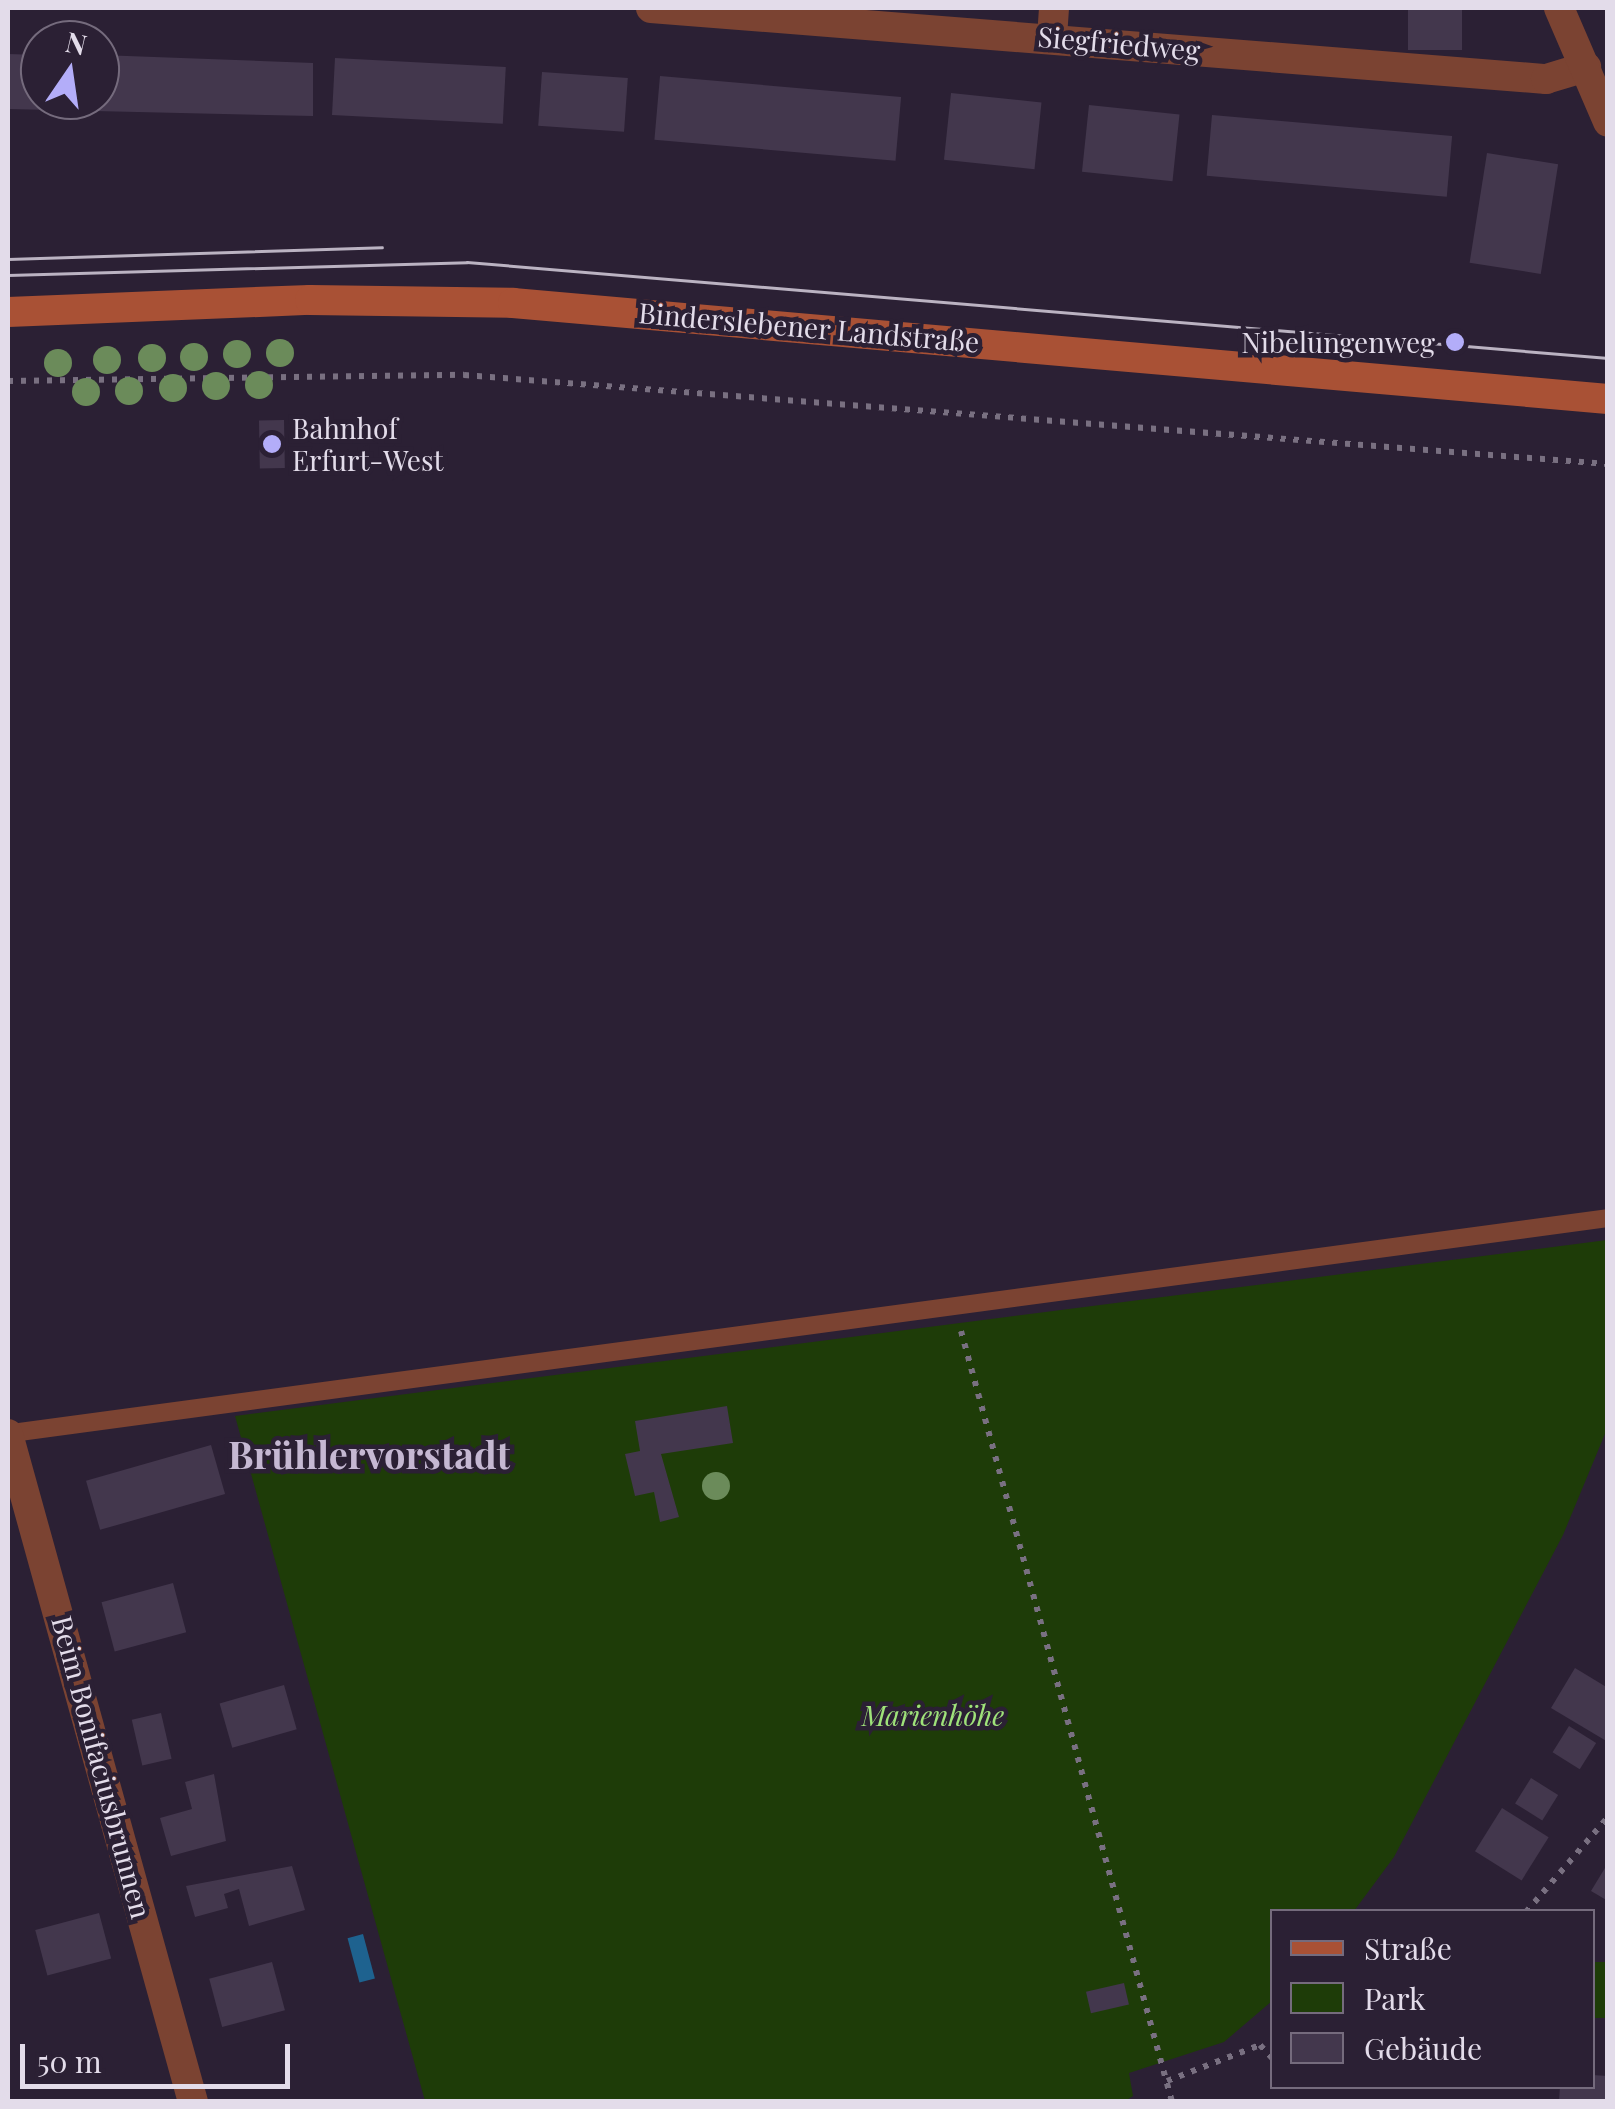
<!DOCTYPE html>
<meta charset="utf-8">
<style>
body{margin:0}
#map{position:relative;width:1615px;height:2109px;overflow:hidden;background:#2b2034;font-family:"Playfair Display",serif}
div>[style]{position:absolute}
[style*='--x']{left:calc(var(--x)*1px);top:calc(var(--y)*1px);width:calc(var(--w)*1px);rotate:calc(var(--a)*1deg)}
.green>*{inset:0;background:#1e3c08;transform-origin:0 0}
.water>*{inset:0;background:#1e628f;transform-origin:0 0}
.building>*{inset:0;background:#43374d;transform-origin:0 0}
.path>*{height:6px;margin-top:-3px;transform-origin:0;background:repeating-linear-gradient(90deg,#797081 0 5px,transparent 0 13px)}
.service>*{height:18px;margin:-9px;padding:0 9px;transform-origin:9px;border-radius:9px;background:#7b4332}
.minor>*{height:30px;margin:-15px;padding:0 15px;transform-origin:15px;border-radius:15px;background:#7b4332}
.secondary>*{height:30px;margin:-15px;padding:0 15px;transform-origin:15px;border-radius:15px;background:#a95135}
.tram>*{height:2.5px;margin:-1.25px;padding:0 1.25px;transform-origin:1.25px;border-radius:1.25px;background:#bbb3c2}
.trees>*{width:28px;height:28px;margin:-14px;border-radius:50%;background:#6b8b5a}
.dots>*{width:28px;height:28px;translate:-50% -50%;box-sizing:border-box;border:5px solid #2b2034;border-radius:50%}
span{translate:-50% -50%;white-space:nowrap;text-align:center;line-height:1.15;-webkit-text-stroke:9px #2b2034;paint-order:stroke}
.street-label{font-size:28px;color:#e3dcea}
.poi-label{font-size:28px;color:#e3dcea}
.right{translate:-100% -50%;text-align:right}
.left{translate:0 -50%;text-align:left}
.park-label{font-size:28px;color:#9fe27a;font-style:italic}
.district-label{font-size:38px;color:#c5b8d2;font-weight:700}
.frame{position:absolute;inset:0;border:10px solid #e3dcea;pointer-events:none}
.legend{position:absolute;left:1270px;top:1909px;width:325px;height:180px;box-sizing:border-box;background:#2b2034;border:2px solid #756b7d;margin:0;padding:12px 18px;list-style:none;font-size:30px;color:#e3dcea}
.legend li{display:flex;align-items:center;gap:20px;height:50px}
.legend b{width:50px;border:2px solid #756b7d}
.north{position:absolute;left:20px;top:20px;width:100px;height:100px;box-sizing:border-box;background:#2b2034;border:2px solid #756b7d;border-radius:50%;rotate:13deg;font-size:28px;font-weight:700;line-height:40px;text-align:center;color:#e3dcea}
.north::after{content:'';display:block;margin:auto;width:35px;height:45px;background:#b3adf9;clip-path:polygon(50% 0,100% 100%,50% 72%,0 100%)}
.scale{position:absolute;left:20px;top:2044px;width:270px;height:45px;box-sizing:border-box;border:5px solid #e3dcea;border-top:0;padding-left:12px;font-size:30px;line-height:35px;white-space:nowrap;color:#e3dcea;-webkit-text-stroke:8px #2b2034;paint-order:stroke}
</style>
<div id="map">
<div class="green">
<i style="clip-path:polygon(1607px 1240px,1607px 1429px,1563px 1535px,1394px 1857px,1354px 1911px,1272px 1912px,1272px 2001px,1224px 2042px,1129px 2073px,1133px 2096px,1125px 2101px,425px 2101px,235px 1416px)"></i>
<i style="left:1593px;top:1962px;width:14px;height:56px"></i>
</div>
<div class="water">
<i style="left:363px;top:1934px;width:46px;height:16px;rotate:75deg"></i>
</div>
<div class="building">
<i style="left:1408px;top:8px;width:54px;height:42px"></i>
<i style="clip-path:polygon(8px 54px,40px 55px,40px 100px,100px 100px,100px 55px,313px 63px,313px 116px,8px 109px)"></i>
<i style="left:335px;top:58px;width:171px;height:57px;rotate:3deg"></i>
<i style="left:542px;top:72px;width:86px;height:54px;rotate:4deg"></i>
<i style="left:660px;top:76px;width:242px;height:64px;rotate:5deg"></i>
<i style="left:951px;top:93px;width:91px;height:67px;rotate:6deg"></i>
<i style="left:1089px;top:105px;width:91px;height:67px;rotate:6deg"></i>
<i style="left:1212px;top:115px;width:241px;height:61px;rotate:5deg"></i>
<i style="left:1487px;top:153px;width:72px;height:111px;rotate:9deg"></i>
<i style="left:284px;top:420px;width:48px;height:25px;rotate:89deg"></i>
<i style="clip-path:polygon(727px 1406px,733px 1443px,661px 1454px,679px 1517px,660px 1522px,654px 1492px,635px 1496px,625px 1454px,640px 1451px,635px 1421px)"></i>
<i style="left:211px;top:1445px;width:51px;height:130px;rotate:74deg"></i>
<i style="left:173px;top:1583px;width:51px;height:74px;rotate:75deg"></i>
<i style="clip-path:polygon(1575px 1668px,1608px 1688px,1608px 1742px,1551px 1708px)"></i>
<i style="left:284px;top:1685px;width:46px;height:67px;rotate:74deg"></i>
<i style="left:161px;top:1713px;width:47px;height:30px;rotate:77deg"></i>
<i style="left:1569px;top:1726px;width:32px;height:31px;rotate:32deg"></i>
<i style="clip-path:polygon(214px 1774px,226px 1841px,171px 1856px,160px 1818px,192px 1809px,185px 1782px)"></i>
<i style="left:1531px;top:1778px;width:32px;height:30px;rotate:32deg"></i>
<i style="left:1502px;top:1808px;width:55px;height:51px;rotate:32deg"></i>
<i style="clip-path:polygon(1608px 1863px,1608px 1901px,1591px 1891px)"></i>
<i style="clip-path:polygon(292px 1866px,305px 1910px,249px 1926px,239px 1889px,224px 1894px,228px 1908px,195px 1917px,186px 1886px)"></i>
<i style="left:99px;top:1913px;width:47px;height:66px;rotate:75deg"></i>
<i style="left:272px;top:1962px;width:50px;height:65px;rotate:75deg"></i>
<i style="left:1124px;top:1983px;width:22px;height:39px;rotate:77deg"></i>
<i style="clip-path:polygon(1592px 2075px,1608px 2076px,1608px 2102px,1559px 2102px,1560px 2086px,1592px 2086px)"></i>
</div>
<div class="path">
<i style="--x:8;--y:381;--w:456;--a:-0.8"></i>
<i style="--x:464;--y:375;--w:1147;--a:4.45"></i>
<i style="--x:961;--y:1331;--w:799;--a:74.69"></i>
<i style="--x:1526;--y:1912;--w:125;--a:-49.2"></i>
<i style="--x:1167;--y:2081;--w:100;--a:-21.2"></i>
<i style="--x:1260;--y:2045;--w:18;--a:47"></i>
</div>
<div class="service">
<i style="--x:12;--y:1433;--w:1610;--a:-7.67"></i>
</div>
<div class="minor">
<i style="--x:651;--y:8;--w:898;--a:4.54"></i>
<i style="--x:1546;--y:79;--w:42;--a:-16.7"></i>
<i style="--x:1559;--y:8;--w:124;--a:66.7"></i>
<i style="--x:1052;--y:37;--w:29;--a:-86"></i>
<i style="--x:8;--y:1434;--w:693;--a:74.52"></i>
</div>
<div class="secondary">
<i style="--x:8;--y:312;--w:302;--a:-2.3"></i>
<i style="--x:310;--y:300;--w:203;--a:0.8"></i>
<i style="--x:513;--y:303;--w:1099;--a:5.01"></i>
</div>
<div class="tram">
<i style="--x:8;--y:259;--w:374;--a:-1.8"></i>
<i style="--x:8;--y:275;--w:459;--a:-1.6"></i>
<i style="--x:467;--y:262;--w:1145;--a:4.81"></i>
</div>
<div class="trees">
<i style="left:280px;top:353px"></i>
<i style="left:237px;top:354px"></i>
<i style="left:194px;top:357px"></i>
<i style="left:152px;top:358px"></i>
<i style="left:107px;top:360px"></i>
<i style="left:58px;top:363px"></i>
<i style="left:259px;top:385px"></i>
<i style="left:216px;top:386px"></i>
<i style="left:173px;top:388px"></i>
<i style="left:129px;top:391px"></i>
<i style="left:86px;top:392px"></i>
<i style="left:716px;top:1486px"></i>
</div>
<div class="dots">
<i style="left:1455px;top:342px;background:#b3adf9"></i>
<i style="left:272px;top:444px;background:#b3adf9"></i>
</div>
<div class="street-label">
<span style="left:1119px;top:43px;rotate:5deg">Siegfriedweg</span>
<span style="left:809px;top:327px;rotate:5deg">Binderslebener Landstraße</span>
<span style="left:102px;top:1767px;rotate:75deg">Beim Bonifaciusbrunnen</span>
</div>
<div class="poi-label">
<span class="right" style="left:1435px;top:342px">Nibelungenweg</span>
<span class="left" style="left:292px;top:444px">Bahnhof<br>Erfurt-West</span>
</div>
<div class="park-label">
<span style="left:933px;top:1715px">Marienhöhe</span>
</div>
<div class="district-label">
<span style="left:369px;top:1454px">Brühlervorstadt</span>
</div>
<div class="frame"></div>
<ul class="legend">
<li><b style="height:12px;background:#a95135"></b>Straße</li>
<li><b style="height:28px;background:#1e3c08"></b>Park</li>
<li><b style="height:28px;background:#43374d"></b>Gebäude</li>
</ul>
<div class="north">N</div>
<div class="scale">50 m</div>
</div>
